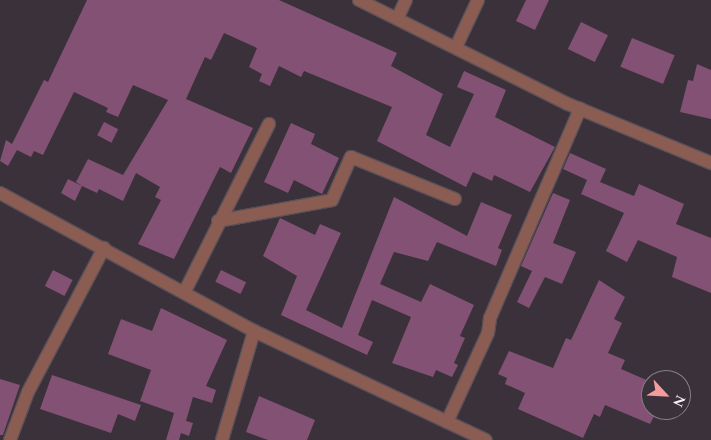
<!DOCTYPE html>
<style>
body{margin:0}
#map{position:relative;width:711px;height:440px;overflow:hidden;background:#3a313b;font-family:Spectral,serif}
div>[style]{position:absolute}
[style*='--x']{left:calc(var(--x)*1px);top:calc(var(--y)*1px);width:calc(var(--w)*1px);rotate:calc(var(--a)*1deg)}
.building>*{inset:0;background:#835173;transform-origin:0 0}
.roads{filter:drop-shadow(1px 0 #585059) drop-shadow(-1px 0 #585059) drop-shadow(0 1px #585059) drop-shadow(0 -1px #585059)}
.street>*{height:12px;margin:-6px;padding:0 6px;transform-origin:6px;border-radius:6px;background:#8b5d52}
span{translate:-50% -50%;white-space:nowrap;text-align:center;line-height:1.15;-webkit-text-stroke:4.5px #3a313b;paint-order:stroke}
.north{position:absolute;left:641px;top:370px;width:50px;height:50px;box-sizing:border-box;background:#3a313b;border:1px solid #857e86;border-radius:50%;rotate:115deg;font-size:14px;font-weight:700;line-height:20px;text-align:center;color:#f6f1f7}
.north::after{content:'';display:block;margin:auto;width:18px;height:22px;background:#f59b9b;clip-path:polygon(50% 0,100% 100%,50% 72%,0 100%)}
</style>
<div id="map">
<div class="building">
<i style="clip-path:polygon(87px 0,279px 0,397px 53px,391px 66px,443px 94px,426px 135px,450px 147px,474px 94px,457px 87px,464px 71px,506px 90px,495px 117px,555px 147px,530px 192px,494px 175px,492px 181px,473px 172px,466px 187px,377px 141px,392px 107px,304px 71px,301px 77px,279px 66px,270px 86px,259px 81px,262px 74px,249px 67px,257px 48px,224px 33px,211px 60px,205px 57px,186px 99px,253px 128px,231px 173px,220px 167px,174px 259px,138px 244px,161px 200px,155px 197px,160px 187px,136px 173px,123px 201px,99px 189px,97px 193px,82px 186px,75px 201px,61px 193px,68px 179px,82px 186px,76px 182px,88px 159px,123px 175px,168px 100px,133px 85px,118px 117px,106px 112px,108px 108px,74px 92px,43px 155px,34px 151px,31px 157px,17px 150px,8px 166px,0 161px,6px 140px,12px 144px,44px 80px,48px 82px)"></i>
<i style="clip-path:polygon(526px 0,549px 0,535px 30px,516px 21px)"></i>
<i style="left:581px;top:22px;width:30px;height:30px;rotate:26deg"></i>
<i style="left:632px;top:38px;width:46px;height:31px;rotate:22deg"></i>
<i style="clip-path:polygon(697px 64px,711px 70px,711px 119px,680px 112px,688px 80px,693px 81px)"></i>
<i style="left:104px;top:122px;width:16px;height:15px;rotate:27deg"></i>
<i style="clip-path:polygon(291px 123px,315px 134px,311px 144px,339px 158px,322px 194px,294px 180px,288px 193px,264px 182px)"></i>
<i style="clip-path:polygon(570px 153px,606px 169px,600px 182px,634px 196px,639px 184px,684px 204px,676px 224px,711px 238px,711px 293px,672px 277px,677px 257px,638px 240px,627px 262px,606px 251px,624px 213px,581px 194px,587px 180px,563px 169px)"></i>
<i style="clip-path:polygon(553px 193px,570px 200px,553px 243px,576px 252px,562px 284px,545px 277px,529px 308px,517px 302px,532px 271px,521px 266px)"></i>
<i style="clip-path:polygon(394px 197px,467px 236px,481px 202px,512px 215px,498px 248px,502px 250px,496px 266px,437px 242px,428px 261px,394px 252px,380px 284px,421px 302px,430px 284px,474px 305px,460px 336px,465px 338px,454px 363px,458px 365px,452px 377px,436px 370px,433px 377px,392px 363px,411px 317px,372px 300px,358px 335px,373px 342px,367px 355px,281px 315px,297px 276px,263px 256px,280px 218px,315px 235px,320px 224px,341px 233px,306px 310px,342px 328px)"></i>
<i style="left:53px;top:270px;width:22px;height:18px;rotate:27deg"></i>
<i style="left:221px;top:270px;width:28px;height:13px;rotate:26deg"></i>
<i style="clip-path:polygon(599px 280px,625px 297px,614px 319px,622px 323px,608px 353px,625px 360px,621px 369px,651px 382px,651px 410px,657px 410px,650px 424px,605px 405px,600px 417px,594px 414px,583px 438px,518px 409px,525px 393px,505px 384px,507px 378px,498px 374px,509px 351px,553px 368px,566px 338px,571px 340px)"></i>
<i style="clip-path:polygon(161px 308px,227px 340px,206px 386px,216px 390px,212px 403px,193px 397px,186px 421px,193px 423px,189px 436px,181px 433px,179px 440px,166px 440px,174px 413px,140px 401px,151px 370px,108px 354px,121px 319px,152px 331px)"></i>
<i style="clip-path:polygon(52px 375px,141px 405px,135px 421px,118px 414px,111px 433px,40px 409px)"></i>
<i style="clip-path:polygon(0 379px,20px 385px,3px 435px,0 435px)"></i>
<i style="clip-path:polygon(259px 396px,315px 420px,307px 440px,268px 440px,246px 432px)"></i>
</div>
<div class="roads">
<div class="street">
<i style="--x:359;--y:0;--w:233;--a:26.5"></i>
<i style="--x:568;--y:104;--w:155;--a:22.4"></i>
<i style="--x:398;--y:17;--w:19;--a:-65"></i>
<i style="--x:456;--y:47;--w:52;--a:-64.9"></i>
<i style="--x:0;--y:193;--w:289;--a:28.5"></i>
<i style="--x:254;--y:331;--w:256;--a:25.2"></i>
<i style="--x:218;--y:221;--w:116;--a:-10.4"></i>
<i style="--x:332;--y:200;--w:47;--a:-66.2"></i>
<i style="--x:351;--y:157;--w:112;--a:22"></i>
<i style="--x:185;--y:291;--w:187;--a:-63.3"></i>
<i style="--x:447;--y:422;--w:98;--a:-65.3"></i>
<i style="--x:488;--y:333;--w:15;--a:-82"></i>
<i style="--x:490;--y:318;--w:228;--a:-66.7"></i>
<i style="--x:10;--y:440;--w:51;--a:-69.4"></i>
<i style="--x:28;--y:392;--w:163;--a:-62.2"></i>
<i style="--x:222;--y:440;--w:114;--a:-73.6"></i>
</div>
</div>
<div class="north">N</div>
</div>
